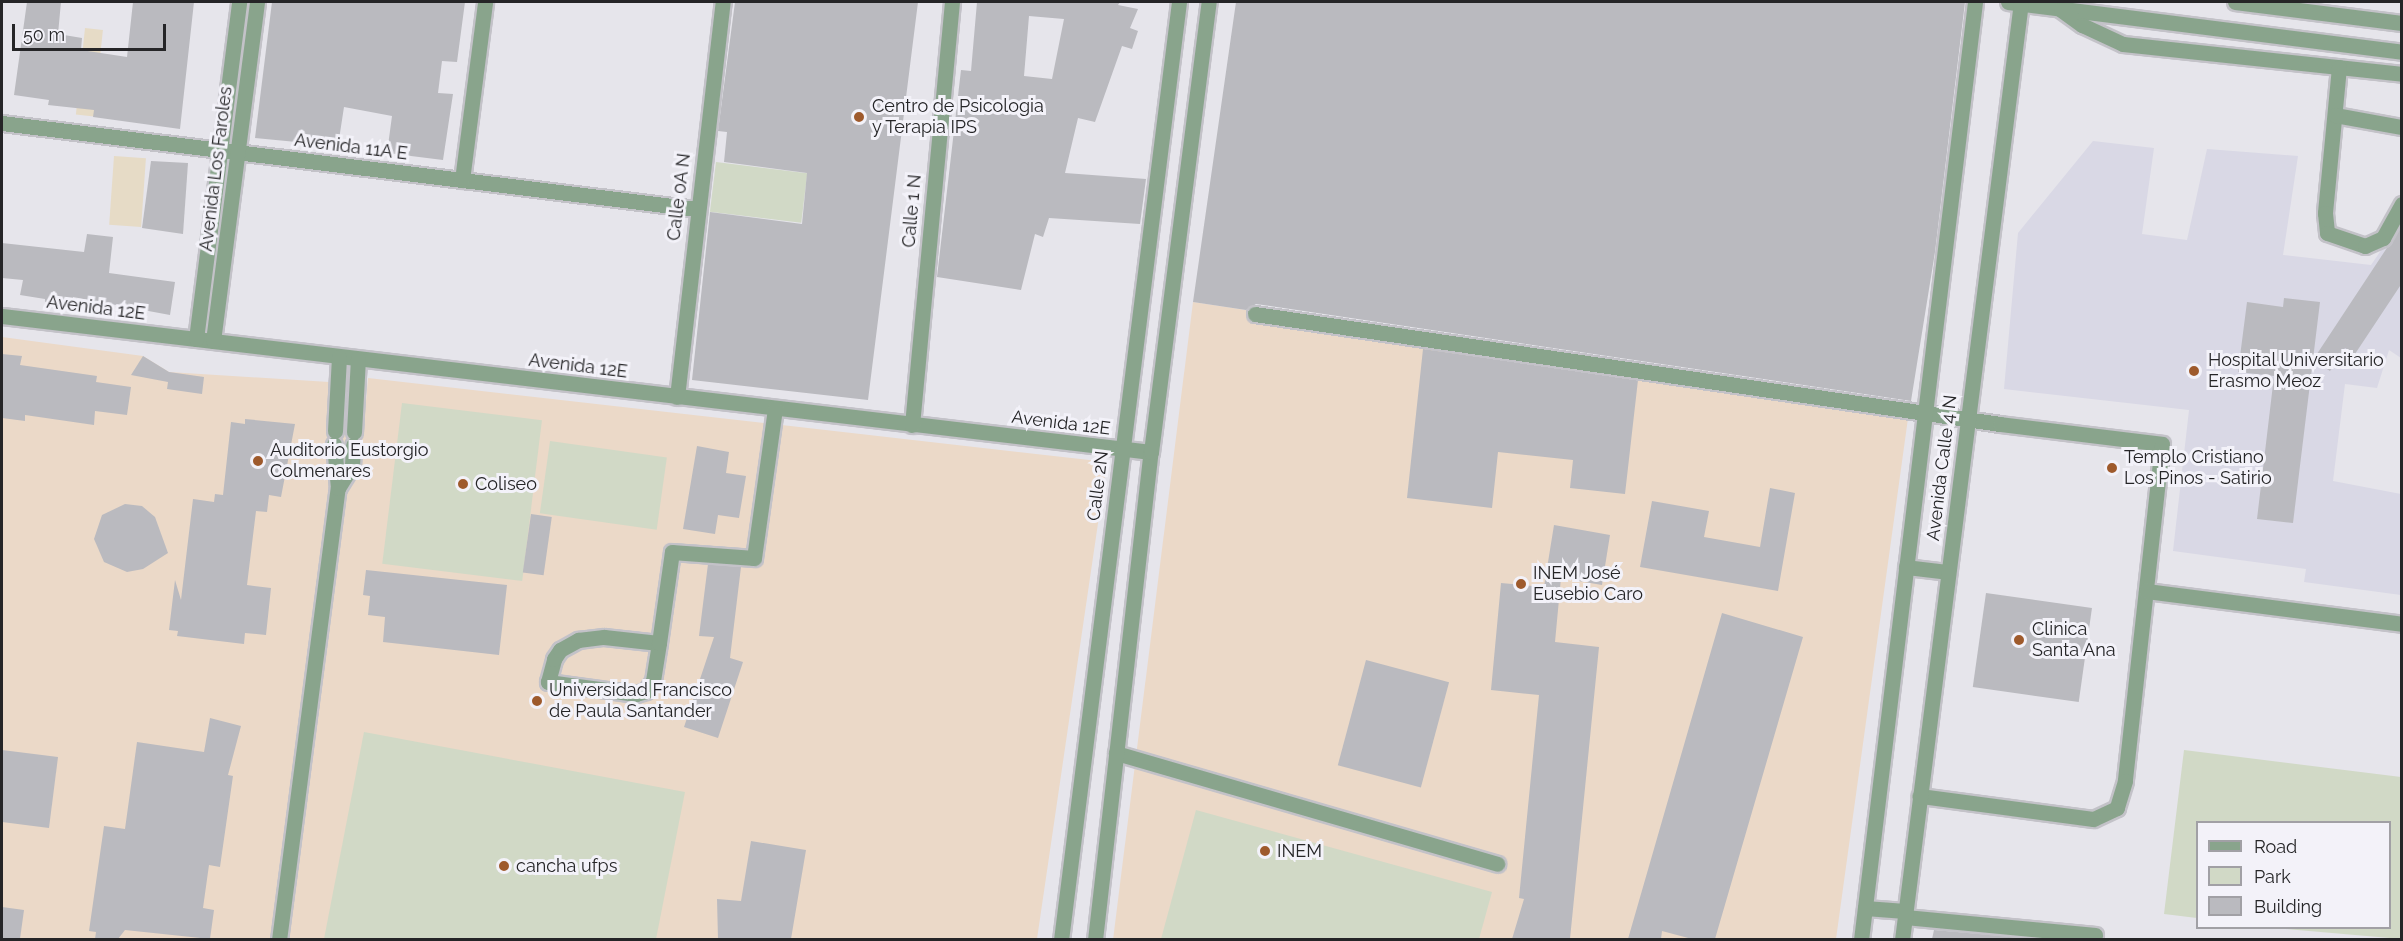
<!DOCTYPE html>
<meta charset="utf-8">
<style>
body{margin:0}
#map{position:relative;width:2403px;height:941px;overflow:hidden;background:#e6e5eb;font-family:Raleway,sans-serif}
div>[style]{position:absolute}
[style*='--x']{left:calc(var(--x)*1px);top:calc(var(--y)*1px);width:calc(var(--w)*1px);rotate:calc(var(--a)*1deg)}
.commercial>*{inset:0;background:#e6dbc6;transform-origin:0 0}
.built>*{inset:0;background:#d9d8e5}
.education>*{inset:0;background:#ebd9c8}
.green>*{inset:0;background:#d1d9c6;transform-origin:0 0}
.building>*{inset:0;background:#bababf;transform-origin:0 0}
.roads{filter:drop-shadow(2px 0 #c3c2c8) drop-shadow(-2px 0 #c3c2c8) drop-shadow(0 2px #c3c2c8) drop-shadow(0 -2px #c3c2c8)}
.minor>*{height:15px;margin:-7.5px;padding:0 7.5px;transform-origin:7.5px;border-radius:7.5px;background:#89a48c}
.dots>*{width:16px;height:16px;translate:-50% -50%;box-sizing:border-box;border:3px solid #f3f2f9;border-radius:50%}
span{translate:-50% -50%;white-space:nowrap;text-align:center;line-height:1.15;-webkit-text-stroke:6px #f3f2f9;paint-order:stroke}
.poi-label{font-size:18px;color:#252527}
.left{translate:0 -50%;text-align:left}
.street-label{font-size:18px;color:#252527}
.frame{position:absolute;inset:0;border:3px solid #252527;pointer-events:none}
.legend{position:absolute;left:2196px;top:821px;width:195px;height:108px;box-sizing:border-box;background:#f3f2f9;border:2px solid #a1a0a5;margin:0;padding:8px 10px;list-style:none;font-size:18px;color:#252527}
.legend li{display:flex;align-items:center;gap:12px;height:30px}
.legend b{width:30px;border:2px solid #a1a0a5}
.scale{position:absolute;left:12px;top:24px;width:154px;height:27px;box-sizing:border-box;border:3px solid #252527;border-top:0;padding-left:8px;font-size:18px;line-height:21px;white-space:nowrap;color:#252527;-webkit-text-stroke:4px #f3f2f9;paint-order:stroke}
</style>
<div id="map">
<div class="commercial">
<i style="left:85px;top:28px;width:18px;height:87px;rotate:6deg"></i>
<i style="left:114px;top:156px;width:32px;height:69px;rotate:4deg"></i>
</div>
<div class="built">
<i style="clip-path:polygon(2093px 141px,2154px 148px,2142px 234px,2187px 240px,2207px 149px,2298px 156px,2283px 255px,2371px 265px,2401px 221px,2401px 358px,2389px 350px,2377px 388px,2345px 384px,2333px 481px,2401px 494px,2401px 595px,2304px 582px,2306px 569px,2173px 551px,2189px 410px,2004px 389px,2018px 233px)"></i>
</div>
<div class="education">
<i style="clip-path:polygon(1193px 302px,1909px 411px,1836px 939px,1113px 940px)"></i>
<i style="clip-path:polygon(2px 337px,143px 356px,169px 372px,329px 382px,329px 396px,366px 401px,368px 378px,1107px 462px,1037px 939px,2px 940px)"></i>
</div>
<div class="green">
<i style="left:716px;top:162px;width:92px;height:50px;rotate:7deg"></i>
<i style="left:402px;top:403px;width:141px;height:162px;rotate:7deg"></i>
<i style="left:550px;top:441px;width:118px;height:73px;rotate:8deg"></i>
<i style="clip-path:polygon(364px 732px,685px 792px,656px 939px,324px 939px)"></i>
<i style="clip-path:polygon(2184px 750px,2401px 777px,2401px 939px,2275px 928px,2390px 928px,2390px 822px,2198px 822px,2197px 918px,2164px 914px)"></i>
<i style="clip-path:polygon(1196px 810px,1492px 892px,1479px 939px,1161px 939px)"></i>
</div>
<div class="building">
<i style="clip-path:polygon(27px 2px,61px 2px,58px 34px,82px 38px,81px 50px,127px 57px,133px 2px,194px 2px,180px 129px,93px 117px,94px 110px,48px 105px,49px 100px,14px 95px)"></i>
<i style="clip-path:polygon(272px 2px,465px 2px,457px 62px,442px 61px,438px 93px,453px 94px,443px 160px,387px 153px,392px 116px,344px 107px,338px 146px,255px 138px)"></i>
<i style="clip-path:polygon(735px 2px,918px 2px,868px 400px,692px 380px,710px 212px,802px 224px,807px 173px,724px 162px,727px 132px,718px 131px)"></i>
<i style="clip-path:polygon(evenodd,977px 2px,1120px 2px,1118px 5px,1138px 9px,1130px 28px,1138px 31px,1132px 49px,1122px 46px,1095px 122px,1078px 118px,1065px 173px,1146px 179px,1140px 224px,1049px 218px,1043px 237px,1035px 234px,1021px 290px,937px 277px,961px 70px,971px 71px,977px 2px,1029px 16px,1064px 19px,1052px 79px,1024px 76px,1029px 16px)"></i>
<i style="clip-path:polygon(1236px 2px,1965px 2px,1935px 252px,1911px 401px,1256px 304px,1246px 310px,1193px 302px)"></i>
<i style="clip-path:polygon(151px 161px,188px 163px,183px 234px,142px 228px)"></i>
<i style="clip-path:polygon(2402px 225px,2402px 283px,2355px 354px,2345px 348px,2330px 371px,2313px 360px)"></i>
<i style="clip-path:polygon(87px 234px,113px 237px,109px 273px,175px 282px,170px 315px,73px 297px,72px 306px,45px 302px,45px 299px,20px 295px,23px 280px,2px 278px,2px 243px,84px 252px)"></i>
<i style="clip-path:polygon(2284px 298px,2320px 302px,2293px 523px,2257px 519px,2274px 376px,2238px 372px,2247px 302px,2283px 307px)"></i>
<i style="clip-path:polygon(1423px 349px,1638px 380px,1625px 494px,1570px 488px,1573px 460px,1498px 452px,1492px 508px,1407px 498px)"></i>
<i style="clip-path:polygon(2px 354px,22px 356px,20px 365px,97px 376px,96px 382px,131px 387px,127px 415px,95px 411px,94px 425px,25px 415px,25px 421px,2px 418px)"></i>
<i style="clip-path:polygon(143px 356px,169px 372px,204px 377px,202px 394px,167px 389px,168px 382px,131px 375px)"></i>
<i style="clip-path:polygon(245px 419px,295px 424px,281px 497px,269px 495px,267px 512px,256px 511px,247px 585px,271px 588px,266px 635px,245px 633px,244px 644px,177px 636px,178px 631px,169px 630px,175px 580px,181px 600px,193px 499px,214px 502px,215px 494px,223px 495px,231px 422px,245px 424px)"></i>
<i style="clip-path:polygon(697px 446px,729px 452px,726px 473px,746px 476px,739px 518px,718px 515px,715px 534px,683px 529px)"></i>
<i style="clip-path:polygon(1770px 488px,1795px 493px,1778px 591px,1640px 567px,1652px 501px,1709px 511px,1704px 537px,1760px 547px)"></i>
<i style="clip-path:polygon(125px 504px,142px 506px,155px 517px,168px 553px,143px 569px,127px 572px,104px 562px,94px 539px,102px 515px)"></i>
<i style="left:531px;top:514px;width:21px;height:59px;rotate:8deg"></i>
<i style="clip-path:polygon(1554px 525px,1610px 535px,1602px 585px,1561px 578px,1555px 642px,1599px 647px,1570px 939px,1512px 939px,1524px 899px,1519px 898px,1539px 695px,1491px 690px,1501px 583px,1544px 587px)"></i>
<i style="clip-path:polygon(708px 564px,741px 567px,730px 658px,743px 662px,718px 738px,684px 727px,714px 637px,699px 636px)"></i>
<i style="clip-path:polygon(366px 570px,507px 585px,499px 655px,383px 642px,385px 617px,368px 615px,370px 596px,363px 595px)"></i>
<i style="left:1986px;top:593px;width:107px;height:95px;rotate:8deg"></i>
<i style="clip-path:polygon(1722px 613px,1803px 637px,1715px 939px,1692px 939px,1662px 931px,1661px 939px,1628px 939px)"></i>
<i style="left:1366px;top:660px;width:86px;height:109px;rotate:15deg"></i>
<i style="clip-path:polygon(210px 718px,241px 726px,228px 775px,233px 776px,220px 867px,209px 865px,203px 908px,214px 910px,210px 939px,125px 930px,118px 939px,95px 939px,96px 932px,89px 931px,104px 826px,125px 829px,137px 742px,204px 752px)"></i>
<i style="clip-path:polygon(2px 750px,58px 757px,49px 828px,2px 822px)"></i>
<i style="clip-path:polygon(751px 841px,806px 850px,791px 939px,718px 939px,717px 899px,741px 901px)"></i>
<i style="clip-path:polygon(2px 907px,24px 910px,20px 939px,2px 939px)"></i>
<i style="clip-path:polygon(1934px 930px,2039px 939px,1932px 939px)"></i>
</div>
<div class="roads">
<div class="minor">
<i style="--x:2008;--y:2;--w:397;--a:7.2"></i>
<i style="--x:2235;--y:2;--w:168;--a:7.2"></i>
<i style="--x:2061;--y:10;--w:26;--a:36"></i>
<i style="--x:2082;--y:25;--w:45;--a:24.9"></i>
<i style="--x:2123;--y:44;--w:281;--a:6.1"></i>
<i style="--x:2339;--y:67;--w:147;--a:95.5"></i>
<i style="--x:2325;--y:213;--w:20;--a:84"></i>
<i style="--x:2327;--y:233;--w:40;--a:18.9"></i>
<i style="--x:2365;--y:246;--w:20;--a:-24"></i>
<i style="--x:2383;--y:238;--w:39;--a:-61"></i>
<i style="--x:2335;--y:115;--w:68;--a:10.2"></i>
<i style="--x:2;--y:123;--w:699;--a:7.06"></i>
<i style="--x:462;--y:180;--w:179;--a:-82.6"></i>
<i style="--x:1255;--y:314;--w:753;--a:8.4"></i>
<i style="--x:2000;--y:424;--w:163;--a:7"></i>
<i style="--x:2162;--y:444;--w:339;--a:96.3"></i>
<i style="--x:2125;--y:781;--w:28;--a:107"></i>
<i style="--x:2117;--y:808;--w:26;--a:155"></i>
<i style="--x:2093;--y:819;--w:175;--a:-172.4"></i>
<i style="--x:2;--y:316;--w:1157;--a:6.75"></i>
<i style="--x:196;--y:339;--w:340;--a:-82.7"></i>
<i style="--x:213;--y:341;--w:342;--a:-82.6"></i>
<i style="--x:677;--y:397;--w:398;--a:-83.4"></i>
<i style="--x:912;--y:425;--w:425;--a:-84.6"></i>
<i style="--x:335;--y:431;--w:74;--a:-86.9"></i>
<i style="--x:354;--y:432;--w:73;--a:-86.9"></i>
<i style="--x:338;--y:488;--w:26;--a:-58"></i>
<i style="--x:352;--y:466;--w:21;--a:-87"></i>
<i style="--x:1906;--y:567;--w:42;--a:6.8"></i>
<i style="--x:2146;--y:591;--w:258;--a:7.3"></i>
<i style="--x:604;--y:637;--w:55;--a:6.2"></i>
<i style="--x:659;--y:643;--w:38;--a:99"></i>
<i style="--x:653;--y:681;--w:12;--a:125"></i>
<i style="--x:646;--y:691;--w:10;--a:163"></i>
<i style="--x:636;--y:694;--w:89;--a:-172.2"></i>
<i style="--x:548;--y:682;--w:24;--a:-75"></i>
<i style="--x:554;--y:659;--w:11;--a:-56"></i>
<i style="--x:560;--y:650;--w:21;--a:-29"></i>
<i style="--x:578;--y:640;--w:26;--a:-7"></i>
<i style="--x:659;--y:643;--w:92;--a:-81.9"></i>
<i style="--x:672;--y:552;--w:82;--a:4.2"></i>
<i style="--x:754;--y:558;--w:151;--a:-82"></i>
<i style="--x:1116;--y:753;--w:397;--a:16.2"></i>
<i style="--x:1865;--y:908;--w:40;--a:4.3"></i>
<i style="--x:1905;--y:917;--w:191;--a:5.4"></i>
<i style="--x:279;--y:940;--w:456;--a:-82.6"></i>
<i style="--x:338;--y:488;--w:44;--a:-95.2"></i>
<i style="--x:1061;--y:940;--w:945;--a:-82.83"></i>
<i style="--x:1095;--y:940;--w:491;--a:-83.5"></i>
<i style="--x:1151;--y:452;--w:454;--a:-82.7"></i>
<i style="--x:1861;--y:940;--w:945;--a:-83.07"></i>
<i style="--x:1902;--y:940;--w:946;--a:-82.77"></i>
</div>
</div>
<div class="dots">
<i style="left:859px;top:117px;background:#9e5a2c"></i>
<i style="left:2194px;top:371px;background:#9e5a2c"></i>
<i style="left:258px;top:461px;background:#9e5a2c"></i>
<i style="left:2112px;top:468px;background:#9e5a2c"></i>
<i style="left:463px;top:484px;background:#9e5a2c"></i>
<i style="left:1521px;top:584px;background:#9e5a2c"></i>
<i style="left:2019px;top:640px;background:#9e5a2c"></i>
<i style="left:537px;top:701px;background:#9e5a2c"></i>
<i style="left:1265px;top:851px;background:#9e5a2c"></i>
<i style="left:504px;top:866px;background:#9e5a2c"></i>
</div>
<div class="poi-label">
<span class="left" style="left:872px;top:117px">Centro de Psicologia<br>y Terapia IPS</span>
<span class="left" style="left:2208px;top:371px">Hospital Universitario<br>Erasmo Meoz</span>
<span class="left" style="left:270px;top:461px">Auditorio Eustorgio<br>Colmenares</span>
<span class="left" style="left:2124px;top:468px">Templo Cristiano<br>Los Pinos - Satirio</span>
<span class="left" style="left:475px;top:484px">Coliseo</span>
<span class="left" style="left:1533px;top:584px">INEM José<br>Eusebio Caro</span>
<span class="left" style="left:2032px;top:640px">Clinica<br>Santa Ana</span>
<span class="left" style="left:549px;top:701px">Universidad Francisco<br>de Paula Santander</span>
<span class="left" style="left:1277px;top:851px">INEM</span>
<span class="left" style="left:516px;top:866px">cancha ufps</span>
</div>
<div class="street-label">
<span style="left:351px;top:147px;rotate:7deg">Avenida 11A E</span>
<span style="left:216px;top:169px;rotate:-83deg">Avenida Los Faroles</span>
<span style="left:679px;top:197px;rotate:-83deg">Calle 0A N</span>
<span style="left:912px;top:211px;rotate:-85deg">Calle 1 N</span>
<span style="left:96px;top:308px;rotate:7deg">Avenida 12E</span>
<span style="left:578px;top:366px;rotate:7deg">Avenida 12E</span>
<span style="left:1061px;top:423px;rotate:7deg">Avenida 12E</span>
<span style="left:1942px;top:468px;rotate:-83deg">Avenida Calle 4 N</span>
<span style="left:1098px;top:486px;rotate:-83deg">Calle 2N</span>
</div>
<div class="frame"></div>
<ul class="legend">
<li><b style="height:8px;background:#89a48c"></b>Road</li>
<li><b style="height:16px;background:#d1d9c6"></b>Park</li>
<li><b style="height:16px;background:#bababf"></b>Building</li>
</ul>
<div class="scale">50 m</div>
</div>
